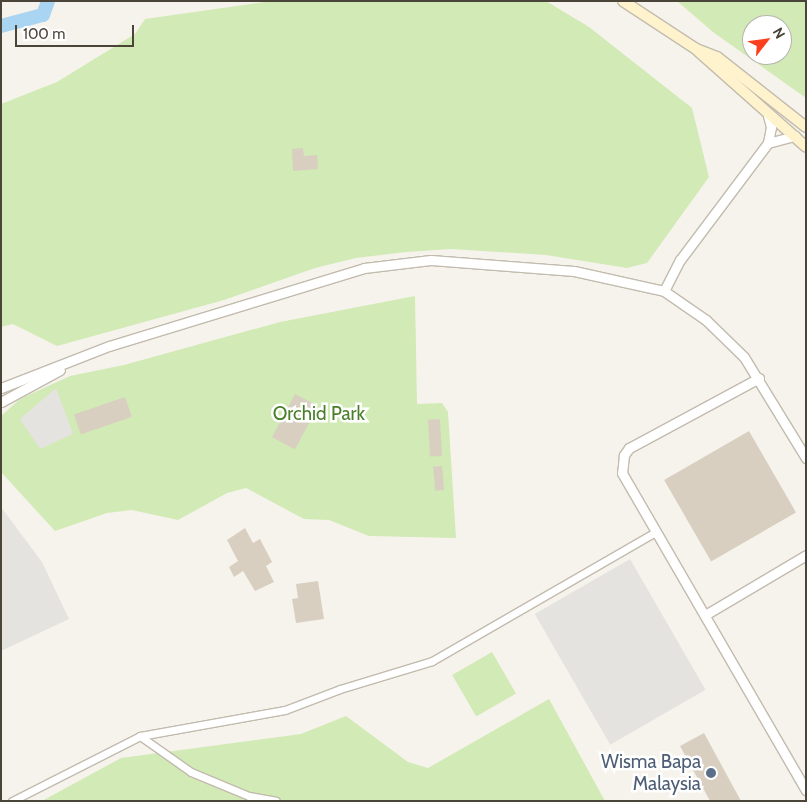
<!DOCTYPE html>
<style>
body{margin:0}
#map{position:relative;width:807px;height:802px;overflow:hidden;background:#f6f3ec;font-family:Cabin,sans-serif}
div>[style]{position:absolute}
[style*='--x']{left:calc(var(--x)*1px);top:calc(var(--y)*1px);width:calc(var(--w)*1px);rotate:calc(var(--a)*1deg)}
.green>*{inset:0;background:#d2eab5;transform-origin:0 0}
.parking>*{inset:0;background:#e5e3e0;transform-origin:0 0}
.river>*{height:14px;margin:-7px;padding:0 7px;transform-origin:7px;border-radius:7px;background:#a9d4f2}
.building>*{inset:0;background:#d8cfc1;transform-origin:0 0}
.roads{filter:drop-shadow(1px 0 #c2bbae) drop-shadow(-1px 0 #c2bbae) drop-shadow(0 1px #c2bbae) drop-shadow(0 -1px #c2bbae)}
.minor>*{height:7px;margin:-3.5px;padding:0 3.5px;transform-origin:3.5px;border-radius:3.5px;background:#fff}
.tertiary>*{height:9px;margin:-4.5px;padding:0 4.5px;transform-origin:4.5px;border-radius:4.5px;background:#fff}
.secondary>*{height:10px;margin:-5px;padding:0 5px;transform-origin:5px;border-radius:5px;background:#fff3cd}
.dots>*{width:14px;height:14px;translate:-50% -50%;box-sizing:border-box;border:2px solid #fff;border-radius:50%}
span{translate:-50% -50%;white-space:nowrap;text-align:center;line-height:1.15;-webkit-text-stroke:5px #fff;paint-order:stroke}
.park-label{font-size:19px;color:#4a7f2a}
.service-label{font-size:19px;color:#4e5e75}
.right{translate:-100% -50%;text-align:right}
.frame{position:absolute;inset:0;border:2px solid #4b4439;pointer-events:none}
.north{position:absolute;left:742px;top:15px;width:50px;height:50px;box-sizing:border-box;background:#fff;border:1px solid #b7b4b0;border-radius:50%;rotate:60deg;font-size:14px;font-weight:700;line-height:20px;text-align:center;color:#4b4439}
.north::after{content:'';display:block;margin:auto;width:18px;height:22px;background:#fc3f1d;clip-path:polygon(50% 0,100% 100%,50% 72%,0 100%)}
.scale{position:absolute;left:15px;top:25px;width:119px;height:22px;box-sizing:border-box;border:2px solid #4b4439;border-top:0;padding-left:6px;font-size:15px;line-height:18px;white-space:nowrap;color:#4b4439;-webkit-text-stroke:4px #fff;paint-order:stroke}
</style>
<div id="map">
<div class="green">
<i style="clip-path:polygon(272px 1px,546px 1px,589px 27px,692px 108px,709px 177px,647px 263px,627px 268px,546px 255px,451px 249px,406px 252px,356px 258px,315px 268px,224px 300px,57px 346px,13px 324px,1px 327px,1px 104px,57px 82px,135px 34px,145px 19px)"></i>
<i style="clip-path:polygon(evenodd,677px 1px,806px 1px,806px 98px,713px 32px,677px 1px,752px 25px,782px 25px,782px 55px,752px 55px,752px 25px)"></i>
<i style="clip-path:polygon(415px 296px,417px 404px,442px 403px,448px 412px,456px 538px,369px 536px,329px 520px,304px 519px,246px 488px,227px 493px,178px 520px,132px 510px,107px 513px,55px 531px,1px 472px,1px 416px,20px 399px,70px 376px,124px 365px,280px 322px)"></i>
<i style="left:492px;top:652px;width:48px;height:46px;rotate:60deg"></i>
<i style="clip-path:polygon(549px 699px,605px 801px,42px 801px,121px 758px,301px 734px,346px 716px,408px 762px,428px 768px)"></i>
</div>
<div class="parking">
<i style="clip-path:polygon(56px 388px,73px 434px,40px 449px,20px 419px)"></i>
<i style="clip-path:polygon(1px 507px,42px 562px,69px 619px,1px 651px)"></i>
<i style="left:630px;top:559px;width:151px;height:110px;rotate:60deg"></i>
</div>
<div class="river">
<i style="--x:1;--y:26;--w:43;--a:-14.7"></i>
<i style="--x:43;--y:15;--w:15;--a:-70"></i>
</div>
<div class="building">
<i style="clip-path:polygon(303px 148px,304px 156px,317px 155px,318px 169px,293px 171px,292px 149px)"></i>
<i style="left:295px;top:394px;width:26px;height:49px;rotate:28deg"></i>
<i style="left:125px;top:397px;width:21px;height:54px;rotate:71deg"></i>
<i style="left:440px;top:419px;width:37px;height:12px;rotate:87deg"></i>
<i style="left:749px;top:431px;width:94px;height:98px;rotate:60deg"></i>
<i style="left:442px;top:466px;width:24px;height:9px;rotate:85deg"></i>
<i style="clip-path:polygon(245px 528px,253px 543px,260px 539px,272px 562px,266px 566px,274px 582px,255px 591px,243px 571px,234px 577px,229px 567px,238px 561px,227px 540px)"></i>
<i style="clip-path:polygon(318px 581px,324px 619px,296px 623px,292px 599px,298px 598px,296px 584px)"></i>
<i style="clip-path:polygon(704px 733px,741px 801px,710px 801px,680px 746px)"></i>
</div>
<div class="roads">
<div class="minor">
<i style="--x:140;--y:736;--w:62;--a:35.2"></i>
<i style="--x:191;--y:772;--w:63;--a:22.5"></i>
<i style="--x:249;--y:796;--w:27;--a:10"></i>
<i style="--x:12;--y:801;--w:144;--a:-26.9"></i>
<i style="--x:140;--y:736;--w:147;--a:-10.2"></i>
<i style="--x:285;--y:710;--w:59;--a:-20.9"></i>
<i style="--x:340;--y:689;--w:96;--a:-16.9"></i>
<i style="--x:432;--y:661;--w:258;--a:-30"></i>
</div>
<div class="tertiary">
<i style="--x:767;--y:112;--w:16;--a:75"></i>
<i style="--x:771;--y:127;--w:16;--a:101"></i>
<i style="--x:664;--y:291;--w:35;--a:-63"></i>
<i style="--x:680;--y:260;--w:146;--a:-53.1"></i>
<i style="--x:768;--y:143;--w:28;--a:-15"></i>
<i style="--x:759;--y:378;--w:148;--a:151.7"></i>
<i style="--x:629;--y:448;--w:9;--a:126"></i>
<i style="--x:624;--y:455;--w:18;--a:96"></i>
<i style="--x:622;--y:473;--w:367;--a:59.9"></i>
<i style="--x:1;--y:388;--w:116;--a:-21.3"></i>
<i style="--x:109;--y:346;--w:267;--a:-17"></i>
<i style="--x:364;--y:268;--w:67;--a:-6.8"></i>
<i style="--x:431;--y:260;--w:143;--a:4.4"></i>
<i style="--x:574;--y:271;--w:92;--a:12.5"></i>
<i style="--x:664;--y:291;--w:51;--a:34.6"></i>
<i style="--x:706;--y:320;--w:53;--a:44.2"></i>
<i style="--x:744;--y:357;--w:119;--a:58.5"></i>
<i style="--x:1;--y:402;--w:67;--a:-28.5"></i>
<i style="--x:705;--y:615;--w:117;--a:-30.7"></i>
</div>
<div class="secondary">
<i style="--x:623;--y:1;--w:87;--a:33.3"></i>
<i style="--x:696;--y:49;--w:22;--a:21"></i>
<i style="--x:717;--y:57;--w:113;--a:38.2"></i>
<i style="--x:698;--y:51;--w:144;--a:41.6"></i>
</div>
</div>
<div class="dots">
<i style="left:711px;top:773px;background:#5c6f8a"></i>
</div>
<div class="park-label">
<span style="left:319px;top:414px">Orchid Park</span>
</div>
<div class="service-label">
<span class="right" style="left:701px;top:773px">Wisma Bapa<br>Malaysia</span>
</div>
<div class="frame"></div>
<div class="north">N</div>
<div class="scale">100 m</div>
</div>
